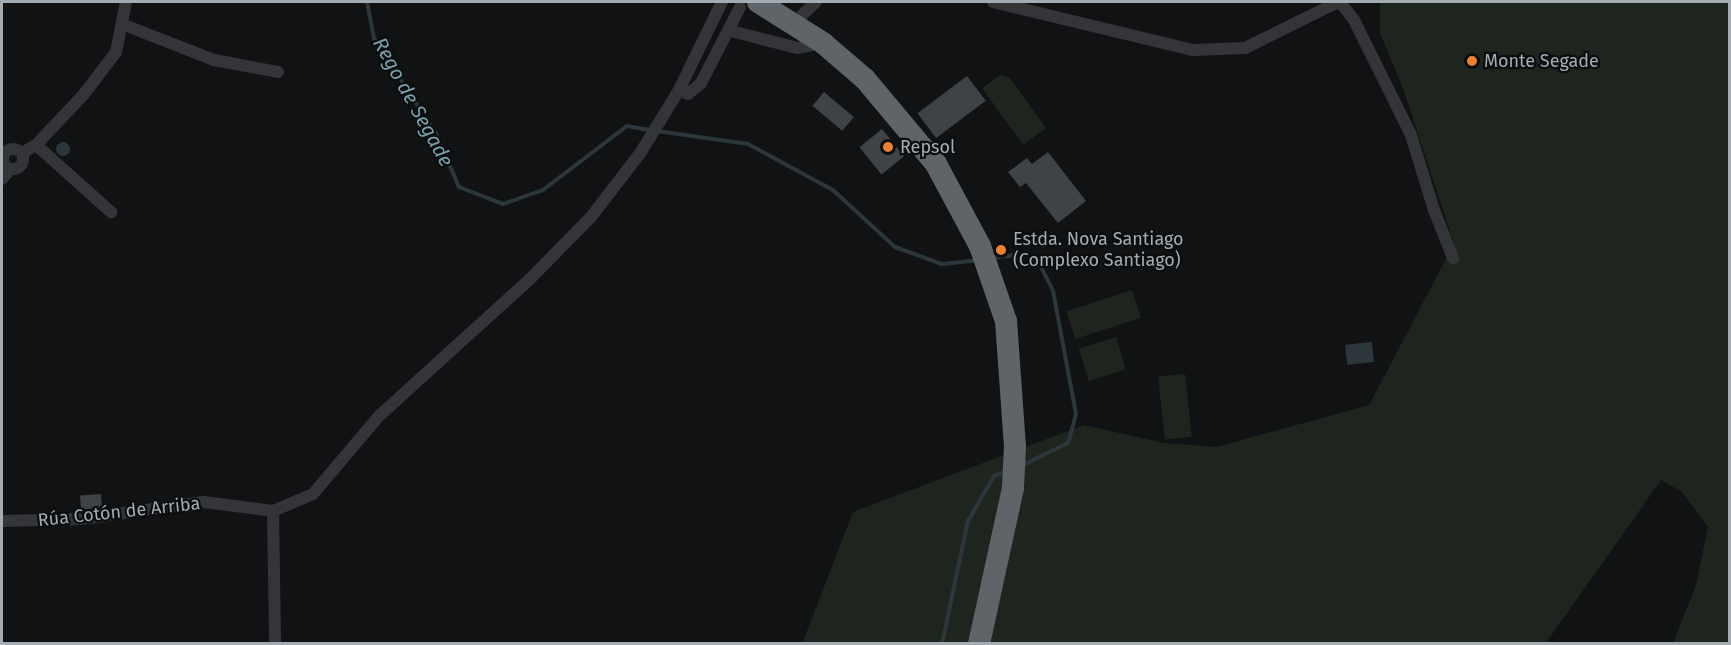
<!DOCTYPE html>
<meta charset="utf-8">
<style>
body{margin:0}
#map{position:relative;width:1731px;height:645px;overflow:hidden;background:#111213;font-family:"Fira Sans",sans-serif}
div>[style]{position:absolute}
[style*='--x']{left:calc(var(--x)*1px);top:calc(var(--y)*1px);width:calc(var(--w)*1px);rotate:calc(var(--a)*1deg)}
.green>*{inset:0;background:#1e251e;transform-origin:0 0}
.water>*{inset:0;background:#2b373b;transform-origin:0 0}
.round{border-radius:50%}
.stream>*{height:4px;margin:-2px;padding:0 2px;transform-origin:2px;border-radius:2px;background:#2b373b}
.building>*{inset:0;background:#404346;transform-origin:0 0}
.street>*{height:12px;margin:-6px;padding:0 6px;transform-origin:6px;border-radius:6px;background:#333538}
.street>.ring{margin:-6px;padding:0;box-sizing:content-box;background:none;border:12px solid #333538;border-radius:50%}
.highway>*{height:22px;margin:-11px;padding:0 11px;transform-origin:11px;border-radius:11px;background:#5f6469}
.dots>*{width:16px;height:16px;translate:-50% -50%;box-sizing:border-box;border:3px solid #0c0d0e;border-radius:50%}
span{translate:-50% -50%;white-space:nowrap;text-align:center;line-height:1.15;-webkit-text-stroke:4.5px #0c0d0e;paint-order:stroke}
.poi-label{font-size:18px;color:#a3acb3}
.left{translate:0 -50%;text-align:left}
.street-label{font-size:18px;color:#a3acb3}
.water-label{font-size:20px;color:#7aa2ae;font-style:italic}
.frame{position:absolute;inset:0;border:3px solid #a3acb3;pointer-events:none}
</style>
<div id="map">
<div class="green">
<i style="clip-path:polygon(1380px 2px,1729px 2px,1729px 643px,1673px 643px,1696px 585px,1708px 527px,1682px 492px,1661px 480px,1546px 643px,802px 644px,853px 512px,1084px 425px,1164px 443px,1216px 447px,1369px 405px,1454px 244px,1404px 91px,1380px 33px)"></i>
<i style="clip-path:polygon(1000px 75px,1010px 78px,1046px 128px,1023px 145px,982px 88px)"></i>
<i style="left:1132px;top:290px;width:29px;height:69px;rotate:72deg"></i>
<i style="left:1116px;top:337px;width:34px;height:39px;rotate:73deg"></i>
<i style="left:1185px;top:374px;width:63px;height:27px;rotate:84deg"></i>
</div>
<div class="water">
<i class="round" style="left:56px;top:142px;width:14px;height:14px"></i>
<i style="left:1372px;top:342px;width:20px;height:27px;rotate:84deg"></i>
</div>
<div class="stream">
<i style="--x:367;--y:2;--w:37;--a:79"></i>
<i style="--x:374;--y:38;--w:114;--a:57.1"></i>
<i style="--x:436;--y:134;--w:58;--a:66.5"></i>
<i style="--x:459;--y:187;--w:47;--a:21.1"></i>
<i style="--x:503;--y:204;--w:42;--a:-19.3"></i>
<i style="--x:543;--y:190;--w:106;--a:-37.3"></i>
<i style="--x:627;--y:126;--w:23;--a:10"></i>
<i style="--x:657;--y:131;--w:92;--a:8.1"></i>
<i style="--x:748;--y:144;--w:97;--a:28.4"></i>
<i style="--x:833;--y:190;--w:84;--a:42.6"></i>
<i style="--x:895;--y:247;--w:50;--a:19.9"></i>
<i style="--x:942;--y:264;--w:36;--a:-6"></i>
<i style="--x:992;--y:258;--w:33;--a:-7"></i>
<i style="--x:1025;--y:254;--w:19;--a:36"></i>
<i style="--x:1040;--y:265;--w:29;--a:63"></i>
<i style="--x:1053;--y:291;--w:125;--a:79.4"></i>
<i style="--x:1076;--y:414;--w:30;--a:105"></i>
<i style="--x:1068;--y:443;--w:52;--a:153.9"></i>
<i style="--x:942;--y:644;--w:126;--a:-78.1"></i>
<i style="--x:968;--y:521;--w:52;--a:-60"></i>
<i style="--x:994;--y:476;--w:12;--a:-20"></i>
</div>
<div class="building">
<i style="left:967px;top:76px;width:31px;height:62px;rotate:53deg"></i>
<i style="left:824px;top:92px;width:39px;height:18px;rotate:40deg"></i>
<i style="left:882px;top:129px;width:35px;height:29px;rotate:51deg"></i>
<i style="clip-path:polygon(1048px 152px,1086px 201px,1058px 223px,1026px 183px,1020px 187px,1008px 172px,1027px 158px,1032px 164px)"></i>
<i style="left:101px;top:494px;width:14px;height:21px;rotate:86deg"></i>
</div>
<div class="street">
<i style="--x:993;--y:2;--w:206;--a:13.5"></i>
<i style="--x:1193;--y:50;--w:52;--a:-2.2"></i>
<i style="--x:1245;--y:48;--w:104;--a:-26.3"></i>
<i style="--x:1340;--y:2;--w:23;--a:52"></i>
<i style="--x:1354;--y:20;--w:128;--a:63.6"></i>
<i style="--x:1411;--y:135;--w:78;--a:73"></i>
<i style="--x:1434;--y:210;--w:52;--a:68.4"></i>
<i style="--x:794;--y:23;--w:30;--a:-44"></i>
<i style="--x:122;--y:24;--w:99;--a:21.4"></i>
<i style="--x:214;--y:60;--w:65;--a:10.6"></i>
<i style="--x:731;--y:31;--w:68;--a:14.4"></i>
<i style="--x:797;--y:48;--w:26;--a:-11"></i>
<i style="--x:679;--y:90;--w:10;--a:24"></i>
<i style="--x:688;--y:94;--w:17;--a:-40"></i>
<i style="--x:701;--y:83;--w:85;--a:-62.8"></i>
<i style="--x:36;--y:145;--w:101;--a:41.8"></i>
<i class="ring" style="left:3px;top:149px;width:8px;height:8px"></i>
<i style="--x:22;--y:153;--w:16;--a:-30"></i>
<i style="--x:36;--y:145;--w:70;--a:-46.7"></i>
<i style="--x:84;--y:94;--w:53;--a:-52.7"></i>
<i style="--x:116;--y:52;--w:51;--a:-78.7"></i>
<i style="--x:2;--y:179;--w:13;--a:-51"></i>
<i style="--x:273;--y:511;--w:133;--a:89.1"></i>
<i style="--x:2;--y:521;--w:78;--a:-1.5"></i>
<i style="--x:80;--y:519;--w:125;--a:-7.8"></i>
<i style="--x:204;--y:502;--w:70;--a:7.4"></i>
<i style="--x:273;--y:511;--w:43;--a:-23"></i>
<i style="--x:313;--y:494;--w:102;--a:-49.8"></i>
<i style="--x:379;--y:416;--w:202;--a:-42.2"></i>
<i style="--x:529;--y:280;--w:88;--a:-45.5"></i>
<i style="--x:591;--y:217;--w:82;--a:-52.4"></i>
<i style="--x:641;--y:152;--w:73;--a:-58.5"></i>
<i style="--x:679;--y:90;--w:98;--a:-64"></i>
</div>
<div class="highway">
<i style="--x:758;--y:2;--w:77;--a:32.2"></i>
<i style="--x:823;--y:43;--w:55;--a:40.6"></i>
<i style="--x:865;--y:79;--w:111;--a:50.1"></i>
<i style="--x:936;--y:164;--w:93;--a:61.8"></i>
<i style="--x:980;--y:246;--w:79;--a:70.9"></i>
<i style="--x:1006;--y:321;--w:126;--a:85.9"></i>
<i style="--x:1015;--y:447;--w:41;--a:92.8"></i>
<i style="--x:1013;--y:488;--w:160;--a:102.3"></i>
</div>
<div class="dots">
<i style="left:1472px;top:61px;background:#ec8230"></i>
<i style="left:888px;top:147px;background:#ec8230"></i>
<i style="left:1001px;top:250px;background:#ec8230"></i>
</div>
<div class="poi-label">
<span class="left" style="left:1484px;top:61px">Monte Segade</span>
<span class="left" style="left:900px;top:147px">Repsol</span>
<span class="left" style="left:1013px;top:250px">Estda. Nova Santiago<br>(Complexo Santiago)</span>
</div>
<div class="street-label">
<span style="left:119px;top:512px;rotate:-6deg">Rúa Cotón de Arriba</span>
</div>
<div class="water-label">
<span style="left:413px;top:102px;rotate:61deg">Rego de Segade</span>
</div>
<div class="frame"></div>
</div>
